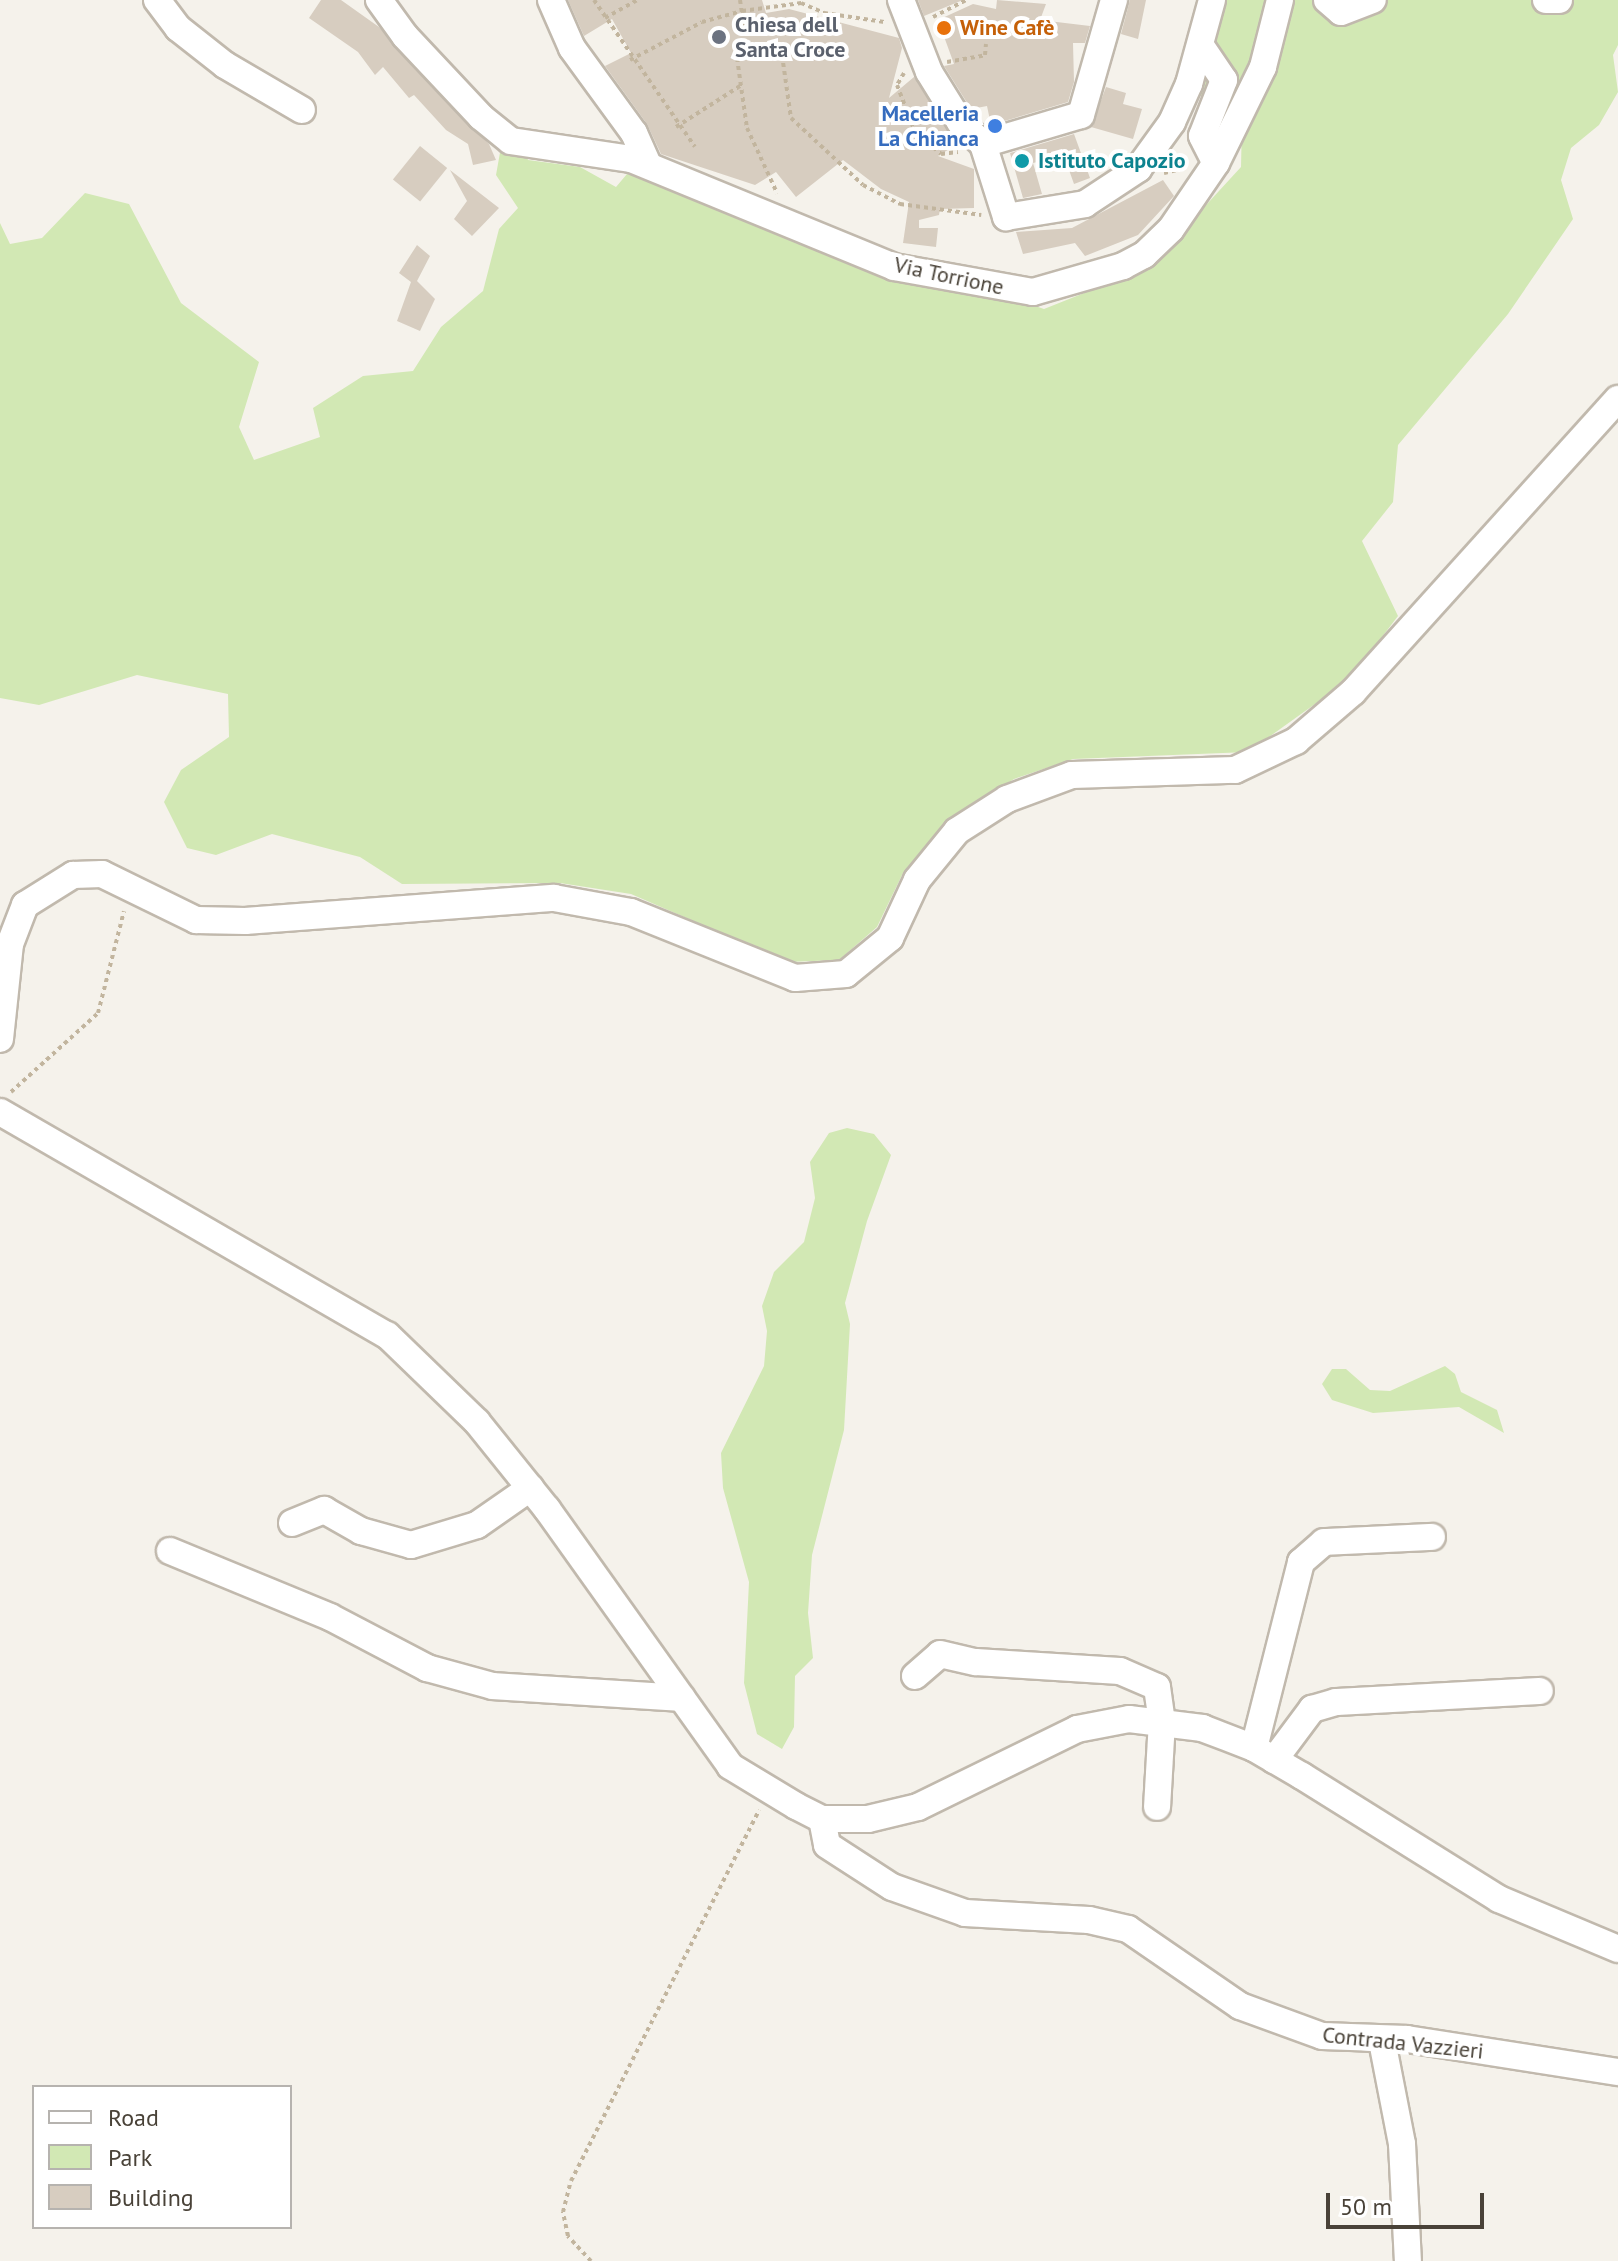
<!DOCTYPE html>
<meta charset="utf-8">
<style>
body{margin:0}
#map{position:relative;width:1618px;height:2261px;overflow:hidden;background:#f5f2eb;font-family:"PT Sans",sans-serif}
div>[style]{position:absolute}
[style*='--x']{left:calc(var(--x)*1px);top:calc(var(--y)*1px);width:calc(var(--w)*1px);rotate:calc(var(--a)*1deg)}
.green>*{inset:0;background:#d2e8b4}
.building>*{inset:0;background:#d7cdc0;transform-origin:0 0}
.path>*{height:4px;margin-top:-2px;transform-origin:0;background:repeating-linear-gradient(90deg,#c2b59e 0 4px,transparent 0 8px)}
.roads{filter:drop-shadow(2px 0 #c1b9ad) drop-shadow(-2px 0 #c1b9ad) drop-shadow(0 2px #c1b9ad) drop-shadow(0 -2px #c1b9ad)}
.minor>*{height:26px;margin:-13px;padding:0 13px;transform-origin:13px;border-radius:13px;background:#fff}
.dots>*{width:22px;height:22px;translate:-50% -50%;box-sizing:border-box;border:4px solid #fff;border-radius:50%}
span{translate:-50% -50%;white-space:nowrap;text-align:center;line-height:1.15;-webkit-text-stroke:8px #fff;paint-order:stroke}
.worship-label{font-size:22px;color:#5b616d;font-weight:700}
.left{translate:0 -50%;text-align:left}
.food-label{font-size:22px;color:#c56008;font-weight:700}
.shop-label{font-size:22px;color:#366cbe;font-weight:700}
.right{translate:-100% -50%;text-align:right}
.culture-label{font-size:22px;color:#0d838f;font-weight:700}
.street-label{font-size:22px;color:#494238}
.legend{position:absolute;left:32px;top:2085px;width:260px;height:144px;box-sizing:border-box;background:#fff;border:2px solid #b6b3af;margin:0;padding:10px 14px;list-style:none;font-size:24px;color:#494238}
.legend li{display:flex;align-items:center;gap:16px;height:40px}
.legend b{width:40px;border:2px solid #b6b3af}
.scale{position:absolute;left:1326px;top:2193px;width:158px;height:36px;box-sizing:border-box;border:4px solid #494238;border-top:0;padding-left:10px;font-size:24px;line-height:28px;white-space:nowrap;color:#494238;-webkit-text-stroke:6px #fff;paint-order:stroke}
</style>
<div id="map">
<div class="green">
<i style="clip-path:polygon(1225px 0,1618px 0,1618px 45px,1613px 55px,1618px 92px,1599px 125px,1571px 148px,1561px 180px,1573px 219px,1508px 314px,1398px 445px,1393px 502px,1362px 541px,1398px 616px,1362px 663px,1322px 699px,1248px 752px,1073px 759px,1014px 779px,946px 822px,903px 873px,877px 927px,839px 960px,788px 962px,631px 894px,560px 883px,402px 884px,360px 857px,272px 834px,216px 855px,187px 848px,164px 802px,181px 770px,229px 737px,228px 694px,137px 675px,39px 705px,0 698px,0 223px,10px 244px,42px 238px,85px 193px,129px 204px,181px 303px,259px 362px,239px 427px,254px 460px,320px 437px,313px 408px,363px 376px,413px 371px,441px 327px,483px 291px,499px 229px,518px 208px,496px 175px,501px 147px,526px 154px,528px 160px,580px 167px,616px 187px,627px 174px,710px 196px,1044px 309px,1132px 274px,1151px 265px,1241px 167px,1242px 120px,1221px 116px,1194px 89px)"></i>
<i style="clip-path:polygon(847px 1128px,874px 1134px,891px 1155px,867px 1221px,845px 1303px,850px 1324px,844px 1430px,812px 1555px,808px 1613px,813px 1658px,795px 1676px,794px 1727px,782px 1749px,757px 1734px,744px 1683px,749px 1582px,723px 1488px,721px 1453px,764px 1366px,767px 1331px,762px 1306px,774px 1272px,804px 1242px,815px 1198px,810px 1162px,829px 1133px)"></i>
<i style="clip-path:polygon(1445px 1366px,1455px 1374px,1461px 1392px,1497px 1410px,1504px 1433px,1459px 1407px,1373px 1413px,1332px 1400px,1322px 1384px,1332px 1369px,1346px 1369px,1370px 1390px,1390px 1391px)"></i>
</div>
<div class="building">
<i style="clip-path:polygon(321px 0,341px 0,379px 27px,489px 144px,496px 160px,473px 165px,468px 144px,446px 130px,414px 95px,409px 98px,383px 67px,375px 75px,358px 52px,309px 18px)"></i>
<i style="clip-path:polygon(568px 0,762px 0,766px 13px,789px 9px,899px 38px,902px 48px,889px 98px,914px 77px,959px 143px,938px 156px,974px 169px,974px 208px,940px 209px,939px 215px,919px 220px,919px 228px,938px 228px,936px 247px,903px 243px,909px 202px,881px 189px,843px 160px,796px 197px,776px 172px,755px 185px,661px 154px,647px 124px,605px 66px,631px 53px,612px 19px,584px 36px)"></i>
<i style="clip-path:polygon(918px 0,963px 0,924px 16px)"></i>
<i style="clip-path:polygon(997px 0,1046px 4px,1040px 20px,1090px 26px,1085px 43px,1073px 43px,1074px 82px,1068px 102px,991px 125px,987px 106px,971px 109px,944px 66px,954px 64px,938px 20px,973px 4px,996px 9px)"></i>
<i style="clip-path:polygon(1130px 0,1146px 0,1138px 39px,1121px 34px)"></i>
<i style="clip-path:polygon(1106px 87px,1126px 93px,1123px 104px,1142px 109px,1133px 139px,1091px 127px)"></i>
<i style="clip-path:polygon(1074px 134px,1090px 178px,1074px 184px,1064px 156px,1033px 163px,1042px 194px,1023px 198px,1010px 153px)"></i>
<i style="left:420px;top:146px;width:35px;height:43px;rotate:39deg"></i>
<i style="clip-path:polygon(450px 170px,499px 208px,472px 236px,454px 219px,467px 201px)"></i>
<i style="clip-path:polygon(1163px 180px,1174px 196px,1138px 235px,1085px 256px,1075px 243px,1023px 254px,1016px 232px,1072px 228px)"></i>
<i style="clip-path:polygon(417px 245px,430px 256px,417px 281px,435px 299px,420px 331px,397px 321px,411px 282px,399px 273px)"></i>
</div>
<div class="path">
<i style="--x:594;--y:0;--w:178;--a:55.5"></i>
<i style="--x:740;--y:0;--w:48;--a:81.5"></i>
<i style="--x:933;--y:17;--w:38;--a:-27"></i>
<i style="--x:605;--y:18;--w:37;--a:-29"></i>
<i style="--x:747;--y:47;--w:36;--a:13"></i>
<i style="--x:782;--y:55;--w:64;--a:81.9"></i>
<i style="--x:791;--y:118;--w:98;--a:42.9"></i>
<i style="--x:863;--y:185;--w:42;--a:27.2"></i>
<i style="--x:900;--y:204;--w:82;--a:7.7"></i>
<i style="--x:747;--y:47;--w:15;--a:132"></i>
<i style="--x:737;--y:58;--w:71;--a:81.9"></i>
<i style="--x:747;--y:128;--w:72;--a:65.2"></i>
<i style="--x:630;--y:60;--w:81;--a:-27.8"></i>
<i style="--x:702;--y:22;--w:41;--a:-15.4"></i>
<i style="--x:742;--y:11;--w:60;--a:-7.7"></i>
<i style="--x:801;--y:3;--w:25;--a:23"></i>
<i style="--x:824;--y:13;--w:61;--a:8.5"></i>
<i style="--x:947;--y:62;--w:39;--a:-10"></i>
<i style="--x:985;--y:55;--w:11;--a:-85"></i>
<i style="--x:904;--y:73;--w:14;--a:120"></i>
<i style="--x:897;--y:85;--w:50;--a:69"></i>
<i style="--x:915;--y:132;--w:34;--a:40"></i>
<i style="--x:941;--y:154;--w:17;--a:-7"></i>
<i style="--x:676;--y:127;--w:76;--a:-32.6"></i>
<i style="--x:1164;--y:173;--w:23;--a:-13"></i>
<i style="--x:11;--y:1092;--w:118;--a:-42.2"></i>
<i style="--x:98;--y:1013;--w:105;--a:-75.7"></i>
<i style="--x:591;--y:2261;--w:34;--a:-133"></i>
<i style="--x:568;--y:2236;--w:25;--a:-102"></i>
<i style="--x:563;--y:2212;--w:32;--a:-76"></i>
<i style="--x:571;--y:2181;--w:416;--a:-63.1"></i>
</div>
<div class="roads">
<div class="minor">
<i style="--x:157;--y:0;--w:35;--a:53"></i>
<i style="--x:178;--y:28;--w:60;--a:38.2"></i>
<i style="--x:225;--y:65;--w:89;--a:30.3"></i>
<i style="--x:379;--y:0;--w:44;--a:54.2"></i>
<i style="--x:405;--y:36;--w:111;--a:46.8"></i>
<i style="--x:481;--y:117;--w:38;--a:39"></i>
<i style="--x:511;--y:141;--w:121;--a:8.5"></i>
<i style="--x:631;--y:159;--w:284;--a:22.3"></i>
<i style="--x:894;--y:267;--w:141;--a:10.2"></i>
<i style="--x:1033;--y:292;--w:94;--a:-16.1"></i>
<i style="--x:1123;--y:266;--w:24;--a:-28"></i>
<i style="--x:1144;--y:255;--w:37;--a:-44"></i>
<i style="--x:1171;--y:229;--w:80;--a:-55.7"></i>
<i style="--x:1216;--y:163;--w:107;--a:-63.9"></i>
<i style="--x:1263;--y:67;--w:69;--a:-75.8"></i>
<i style="--x:551;--y:0;--w:52;--a:66.4"></i>
<i style="--x:572;--y:48;--w:105;--a:53.9"></i>
<i style="--x:634;--y:133;--w:35;--a:66"></i>
<i style="--x:901;--y:0;--w:77;--a:68.7"></i>
<i style="--x:929;--y:72;--w:59;--a:58.2"></i>
<i style="--x:960;--y:122;--w:32;--a:44"></i>
<i style="--x:983;--y:144;--w:77;--a:72.5"></i>
<i style="--x:1006;--y:217;--w:80;--a:-9.3"></i>
<i style="--x:1085;--y:204;--w:64;--a:-33.4"></i>
<i style="--x:1138;--y:169;--w:58;--a:-54.1"></i>
<i style="--x:1172;--y:122;--w:42;--a:-65.9"></i>
<i style="--x:1189;--y:84;--w:87;--a:-74.7"></i>
<i style="--x:1327;--y:0;--w:18;--a:41"></i>
<i style="--x:1341;--y:12;--w:34;--a:-21"></i>
<i style="--x:1546;--y:0;--w:13;--a:0"></i>
<i style="--x:1201;--y:46;--w:41;--a:55.9"></i>
<i style="--x:1224;--y:80;--w:60;--a:111.4"></i>
<i style="--x:1202;--y:136;--w:30;--a:63"></i>
<i style="--x:983;--y:144;--w:102;--a:-16.5"></i>
<i style="--x:1081;--y:115;--w:120;--a:-74"></i>
<i style="--x:0;--y:1039;--w:96;--a:-84"></i>
<i style="--x:10;--y:944;--w:42;--a:-69"></i>
<i style="--x:25;--y:905;--w:57;--a:-32"></i>
<i style="--x:73;--y:875;--w:29;--a:-2"></i>
<i style="--x:102;--y:874;--w:105;--a:26.1"></i>
<i style="--x:196;--y:920;--w:49;--a:1.2"></i>
<i style="--x:245;--y:921;--w:310;--a:-4.3"></i>
<i style="--x:554;--y:898;--w:78;--a:10.3"></i>
<i style="--x:631;--y:912;--w:177;--a:21.9"></i>
<i style="--x:795;--y:978;--w:51;--a:-4.5"></i>
<i style="--x:846;--y:974;--w:57;--a:-39.3"></i>
<i style="--x:890;--y:938;--w:64;--a:-65"></i>
<i style="--x:917;--y:880;--w:63;--a:-50.8"></i>
<i style="--x:957;--y:831;--w:59;--a:-32.6"></i>
<i style="--x:1007;--y:799;--w:69;--a:-20.3"></i>
<i style="--x:1072;--y:775;--w:163;--a:-1.8"></i>
<i style="--x:1235;--y:770;--w:68;--a:-25.4"></i>
<i style="--x:1296;--y:741;--w:75;--a:-40.7"></i>
<i style="--x:1353;--y:692;--w:395;--a:-47.9"></i>
<i style="--x:0;--y:1112;--w:447;--a:30"></i>
<i style="--x:387;--y:1335;--w:125;--a:44"></i>
<i style="--x:477;--y:1422;--w:112;--a:51.2"></i>
<i style="--x:547;--y:1509;--w:315;--a:54.5"></i>
<i style="--x:730;--y:1766;--w:77;--a:31.2"></i>
<i style="--x:796;--y:1806;--w:29;--a:27"></i>
<i style="--x:822;--y:1819;--w:46;--a:0"></i>
<i style="--x:868;--y:1819;--w:51;--a:-13.5"></i>
<i style="--x:918;--y:1807;--w:177;--a:-26.1"></i>
<i style="--x:1077;--y:1729;--w:53;--a:-10.9"></i>
<i style="--x:1129;--y:1719;--w:74;--a:7"></i>
<i style="--x:1202;--y:1728;--w:56;--a:21"></i>
<i style="--x:1254;--y:1748;--w:56;--a:30.3"></i>
<i style="--x:1302;--y:1776;--w:232;--a:32"></i>
<i style="--x:1499;--y:1899;--w:129;--a:22.8"></i>
<i style="--x:292;--y:1523;--w:35;--a:-22"></i>
<i style="--x:324;--y:1510;--w:43;--a:29.6"></i>
<i style="--x:361;--y:1531;--w:52;--a:15.6"></i>
<i style="--x:411;--y:1545;--w:69;--a:-16.9"></i>
<i style="--x:477;--y:1525;--w:65;--a:-34.9"></i>
<i style="--x:170;--y:1551;--w:173;--a:22.4"></i>
<i style="--x:330;--y:1617;--w:110;--a:27.7"></i>
<i style="--x:427;--y:1668;--w:68;--a:15.3"></i>
<i style="--x:493;--y:1686;--w:189;--a:3.6"></i>
<i style="--x:915;--y:1676;--w:33;--a:-41"></i>
<i style="--x:940;--y:1654;--w:37;--a:13"></i>
<i style="--x:976;--y:1662;--w:144;--a:3.6"></i>
<i style="--x:1120;--y:1671;--w:40;--a:23.4"></i>
<i style="--x:1157;--y:1687;--w:34;--a:82"></i>
<i style="--x:1162;--y:1721;--w:86;--a:93.3"></i>
<i style="--x:1254;--y:1748;--w:192;--a:-75.8"></i>
<i style="--x:1301;--y:1562;--w:30;--a:-41"></i>
<i style="--x:1324;--y:1542;--w:108;--a:-2.7"></i>
<i style="--x:1274;--y:1760;--w:64;--a:-53.3"></i>
<i style="--x:1312;--y:1709;--w:25;--a:-16"></i>
<i style="--x:1336;--y:1702;--w:204;--a:-3.1"></i>
<i style="--x:822;--y:1819;--w:26;--a:79"></i>
<i style="--x:827;--y:1845;--w:77;--a:32.9"></i>
<i style="--x:892;--y:1887;--w:77;--a:19.6"></i>
<i style="--x:965;--y:1913;--w:124;--a:3.2"></i>
<i style="--x:1089;--y:1920;--w:40;--a:13"></i>
<i style="--x:1128;--y:1929;--w:136;--a:34.5"></i>
<i style="--x:1240;--y:2006;--w:87;--a:20.1"></i>
<i style="--x:1322;--y:2036;--w:85;--a:2"></i>
<i style="--x:1407;--y:2039;--w:214;--a:8.9"></i>
<i style="--x:1382;--y:2041;--w:105;--a:79"></i>
<i style="--x:1402;--y:2144;--w:117;--a:87.1"></i>
</div>
</div>
<div class="dots">
<i style="left:944px;top:28px;background:#e8710a"></i>
<i style="left:719px;top:37px;background:#6b7280"></i>
<i style="left:995px;top:126px;background:#3f7fe0"></i>
<i style="left:1022px;top:161px;background:#0f9aa8"></i>
</div>
<div class="worship-label">
<span class="left" style="left:735px;top:37px">Chiesa dell<br>Santa Croce</span>
</div>
<div class="food-label">
<span class="left" style="left:960px;top:28px">Wine Cafè</span>
</div>
<div class="shop-label">
<span class="right" style="left:979px;top:126px">Macelleria<br>La Chianca</span>
</div>
<div class="culture-label">
<span class="left" style="left:1038px;top:161px">Istituto Capozio</span>
</div>
<div class="street-label">
<span style="left:949px;top:276px;rotate:12deg">Via Torrione</span>
<span style="left:1403px;top:2043px;rotate:6deg">Contrada Vazzieri</span>
</div>
<ul class="legend">
<li><b style="height:10px;background:#fff"></b>Road</li>
<li><b style="height:22px;background:#d2e8b4"></b>Park</li>
<li><b style="height:22px;background:#d7cdc0"></b>Building</li>
</ul>
<div class="scale">50 m</div>
</div>
